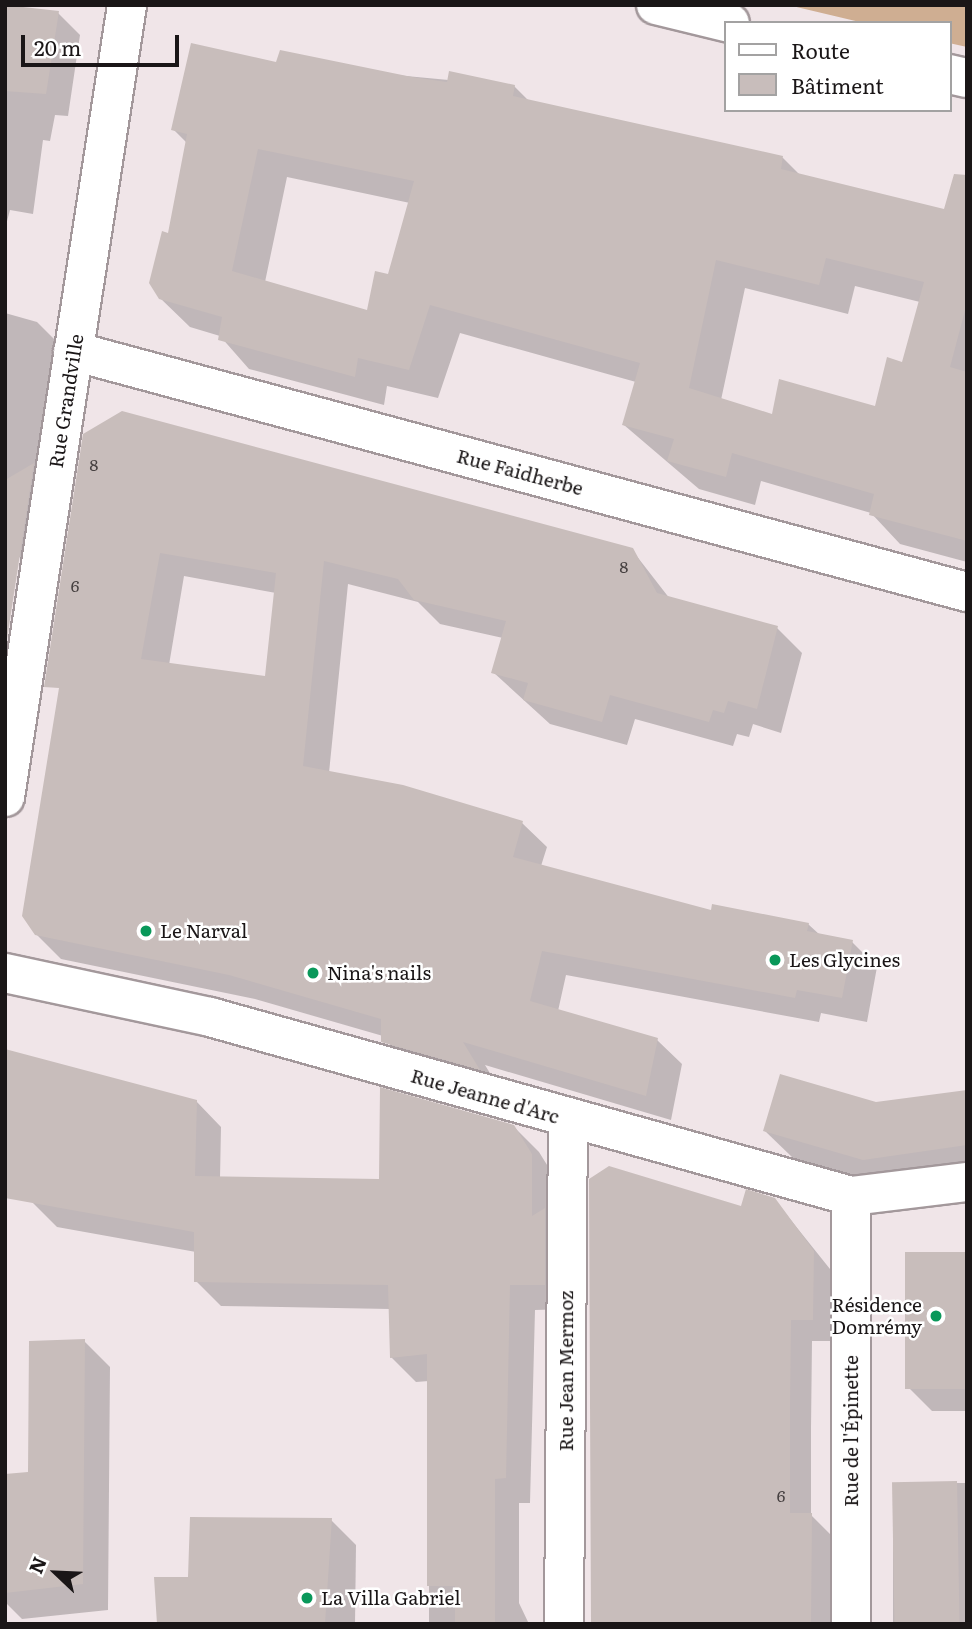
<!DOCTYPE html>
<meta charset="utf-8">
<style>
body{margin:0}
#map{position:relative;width:972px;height:1629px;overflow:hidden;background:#f0e5e8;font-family:Literata,serif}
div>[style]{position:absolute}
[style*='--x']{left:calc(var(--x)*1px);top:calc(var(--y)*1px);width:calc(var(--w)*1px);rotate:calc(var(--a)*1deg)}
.green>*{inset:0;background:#cfae92}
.shadow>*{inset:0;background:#0003;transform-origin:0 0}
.building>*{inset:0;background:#c8bdbb;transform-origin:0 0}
.roads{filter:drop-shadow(2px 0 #a3989b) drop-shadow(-2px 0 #a3989b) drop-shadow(0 2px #a3989b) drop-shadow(0 -2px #a3989b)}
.street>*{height:38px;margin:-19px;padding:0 19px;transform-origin:19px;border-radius:19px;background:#fff}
.dots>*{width:19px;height:19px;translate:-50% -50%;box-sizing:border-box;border:4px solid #fff;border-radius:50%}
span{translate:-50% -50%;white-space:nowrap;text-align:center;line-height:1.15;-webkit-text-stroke:5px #fff;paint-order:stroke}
.number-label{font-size:16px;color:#464040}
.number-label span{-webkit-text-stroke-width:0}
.street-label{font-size:19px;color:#1a1617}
.poi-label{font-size:19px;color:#1a1617}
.left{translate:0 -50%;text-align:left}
.right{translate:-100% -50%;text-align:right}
.frame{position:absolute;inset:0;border:7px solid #1a1617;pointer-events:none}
.legend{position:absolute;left:724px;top:21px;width:228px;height:91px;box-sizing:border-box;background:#fff;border:2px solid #a3a2a2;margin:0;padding:9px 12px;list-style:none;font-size:21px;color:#1a1617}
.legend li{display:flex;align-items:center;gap:14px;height:35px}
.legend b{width:35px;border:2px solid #a3a2a2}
.north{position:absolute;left:21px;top:1538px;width:70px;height:70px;-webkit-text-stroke:5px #fff;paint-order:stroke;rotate:293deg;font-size:19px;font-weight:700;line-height:28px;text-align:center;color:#1a1617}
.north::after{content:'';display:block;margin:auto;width:24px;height:32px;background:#1a1617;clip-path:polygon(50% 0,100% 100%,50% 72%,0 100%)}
.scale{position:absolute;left:21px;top:35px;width:158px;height:32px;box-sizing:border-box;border:4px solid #1a1617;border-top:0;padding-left:9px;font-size:21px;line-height:24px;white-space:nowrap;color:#1a1617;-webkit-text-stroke:5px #fff;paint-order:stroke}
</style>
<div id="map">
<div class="green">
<i style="clip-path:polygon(788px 5px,967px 5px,967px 47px,949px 43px,949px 23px,864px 23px)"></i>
</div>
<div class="shadow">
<i style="clip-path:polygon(5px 5px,58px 13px,80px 35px,68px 116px,55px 115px,50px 141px,43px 140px,33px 214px,10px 210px,5px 229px)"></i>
<i style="clip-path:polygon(evenodd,278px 64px,514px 86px,529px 101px,783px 158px,801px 176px,945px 211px,967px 202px,967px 562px,900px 544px,871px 513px,761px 481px,755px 505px,699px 489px,624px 425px,636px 382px,460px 333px,438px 398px,387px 386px,384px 405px,249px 369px,220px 336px,190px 327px,160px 298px,187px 143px,173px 129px,278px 64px,287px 177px,410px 203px,389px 276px,369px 312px,265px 282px,287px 177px,278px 64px,855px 286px,920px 302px,903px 364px,876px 408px,774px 416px,721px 400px,745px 288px,848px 314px,855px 286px)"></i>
<i style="clip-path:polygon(5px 313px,37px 322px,59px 344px,44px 563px,5px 554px)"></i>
<i style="clip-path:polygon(evenodd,632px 550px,670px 599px,777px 628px,802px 653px,781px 733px,753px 724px,749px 737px,737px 734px,733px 746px,635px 719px,627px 745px,550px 724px,493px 672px,503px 638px,440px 624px,418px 602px,348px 584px,329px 773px,522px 823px,547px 847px,541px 866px,712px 913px,808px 924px,820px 935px,852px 942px,877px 967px,867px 1022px,821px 1013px,819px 1022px,566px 975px,558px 1011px,657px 1040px,682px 1064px,671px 1120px,485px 1065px,502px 1093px,408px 1066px,383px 1036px,255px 999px,61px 959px,36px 934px,81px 565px,67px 551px,632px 550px,184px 576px,276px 593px,266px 678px,169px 665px,184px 576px)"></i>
<i style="clip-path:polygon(967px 1092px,967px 1176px,892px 1187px,793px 1158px,765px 1131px,876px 1104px)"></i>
<i style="clip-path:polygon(196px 1101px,221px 1127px,220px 1178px,381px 1180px,513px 1126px,539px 1152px,557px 1181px,569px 1309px,535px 1310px,530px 1503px,519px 1503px,519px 1603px,529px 1624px,429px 1624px,429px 1381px,416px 1382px,391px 1357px,390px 1309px,221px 1306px,196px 1281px,196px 1252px,57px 1227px,31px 1201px)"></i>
<i style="clip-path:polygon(774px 1199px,834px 1274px,833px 1341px,812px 1341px,811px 1429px,811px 1515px,833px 1537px,832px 1624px,592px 1624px,743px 1208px)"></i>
<i style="clip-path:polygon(967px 1253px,967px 1411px,932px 1411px,909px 1388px)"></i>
<i style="clip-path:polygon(84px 1341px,110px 1367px,108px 1610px,22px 1619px,5px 1602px,5px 1476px,30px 1473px)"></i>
<i style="left:893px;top:1483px;width:74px;height:141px"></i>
<i style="clip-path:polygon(331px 1520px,356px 1545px,355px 1624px,159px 1624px,190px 1578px)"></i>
</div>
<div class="building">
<i style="clip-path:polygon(5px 5px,59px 11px,46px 94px,5px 91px)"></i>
<i style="clip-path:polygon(evenodd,191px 43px,276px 62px,280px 50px,412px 77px,447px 82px,449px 71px,515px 85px,513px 96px,783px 156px,781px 169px,944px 209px,954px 174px,967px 175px,967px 303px,950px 367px,967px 372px,967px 541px,869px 515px,874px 494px,732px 453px,726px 477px,667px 461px,674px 439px,622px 425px,640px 363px,430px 305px,409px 370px,358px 358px,355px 377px,218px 340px,222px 317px,159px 299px,149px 283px,162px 231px,168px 233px,187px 134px,171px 130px,191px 43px,258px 149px,414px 181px,388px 274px,375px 271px,367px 310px,232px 271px,258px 149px,191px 43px,826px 258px,924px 282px,902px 362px,887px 357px,875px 406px,779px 379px,772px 414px,689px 388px,716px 260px,819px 285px,826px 258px)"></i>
<i style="clip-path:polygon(evenodd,122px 411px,633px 548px,657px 593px,778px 626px,757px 709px,728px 701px,724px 713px,713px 710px,709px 722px,610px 695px,602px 722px,523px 700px,528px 683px,491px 673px,506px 621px,414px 600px,398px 579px,324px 561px,303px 766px,403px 785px,523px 821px,513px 857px,711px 910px,712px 904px,809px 923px,807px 931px,853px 940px,842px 998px,797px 990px,795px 998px,542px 951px,530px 1001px,658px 1038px,646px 1096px,463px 1042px,480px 1070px,381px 1042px,381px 1019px,229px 975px,35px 935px,22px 916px,59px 688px,44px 687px,83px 434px,122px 411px,160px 553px,276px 573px,265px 676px,141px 659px,160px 553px)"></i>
<i style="clip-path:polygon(34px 463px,5px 652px,5px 480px)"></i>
<i style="clip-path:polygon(5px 1049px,197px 1100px,195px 1176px,379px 1179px,380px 1087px,514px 1125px,532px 1154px,532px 1216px,545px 1208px,545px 1285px,510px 1285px,506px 1478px,495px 1479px,495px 1624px,455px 1624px,455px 1586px,427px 1586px,427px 1354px,390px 1358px,388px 1285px,194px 1282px,194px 1232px,5px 1198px)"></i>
<i style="clip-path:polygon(780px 1074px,876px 1102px,967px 1090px,967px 1145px,863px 1160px,763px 1131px)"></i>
<i style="clip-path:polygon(609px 1166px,741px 1206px,746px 1189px,775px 1198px,814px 1251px,813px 1320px,791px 1320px,790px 1406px,790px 1513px,812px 1513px,811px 1624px,591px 1624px,589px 1179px)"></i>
<i style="left:905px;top:1252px;width:62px;height:137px"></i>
<i style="clip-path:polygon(85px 1339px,83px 1584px,5px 1593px,5px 1474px,28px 1472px,29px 1341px)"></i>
<i style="left:957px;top:1481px;width:143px;height:65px;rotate:89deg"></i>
<i style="clip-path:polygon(190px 1517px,332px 1518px,325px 1624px,157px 1624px,154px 1577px,188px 1577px)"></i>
</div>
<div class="roads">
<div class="street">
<i style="--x:656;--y:5;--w:76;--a:13.7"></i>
<i style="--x:949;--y:74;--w:18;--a:13"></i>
<i style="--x:73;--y:351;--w:926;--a:15.09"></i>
<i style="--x:5;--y:797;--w:801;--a:-81.24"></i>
<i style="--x:5;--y:973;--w:210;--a:12.1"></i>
<i style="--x:210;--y:1017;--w:666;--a:15.6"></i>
<i style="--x:851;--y:1196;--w:117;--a:-6.9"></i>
<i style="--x:564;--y:1624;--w:505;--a:-89.55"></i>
<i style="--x:851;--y:1624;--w:428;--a:-90"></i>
</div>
</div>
<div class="dots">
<i style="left:146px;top:931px;background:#09985a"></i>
<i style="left:775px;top:960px;background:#09985a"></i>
<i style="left:313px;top:973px;background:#09985a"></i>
<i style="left:936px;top:1316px;background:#09985a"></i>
<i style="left:307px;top:1598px;background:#09985a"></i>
</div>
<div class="number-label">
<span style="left:94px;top:464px">8</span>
<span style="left:624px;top:566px">8</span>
<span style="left:75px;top:585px">6</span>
<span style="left:781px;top:1495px">6</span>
</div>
<div class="street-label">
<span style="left:66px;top:401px;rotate:-81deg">Rue Grandville</span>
<span style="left:520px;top:472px;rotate:15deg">Rue Faidherbe</span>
<span style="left:485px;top:1096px;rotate:16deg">Rue Jeanne d'Arc</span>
<span style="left:566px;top:1371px;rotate:-90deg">Rue Jean Mermoz</span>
<span style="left:851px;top:1431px;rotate:-90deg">Rue de l'Épinette</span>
</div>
<div class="poi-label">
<span class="left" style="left:160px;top:931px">Le Narval</span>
<span class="left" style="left:789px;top:960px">Les Glycines</span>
<span class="left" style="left:327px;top:973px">Nina's nails</span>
<span class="right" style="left:922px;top:1316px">Résidence<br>Domrémy</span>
<span class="left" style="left:321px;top:1598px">La Villa Gabriel</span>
</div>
<div class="frame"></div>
<ul class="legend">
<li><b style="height:9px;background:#fff"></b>Route</li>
<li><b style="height:19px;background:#c8bdbb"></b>Bâtiment</li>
</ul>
<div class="north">N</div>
<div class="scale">20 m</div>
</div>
